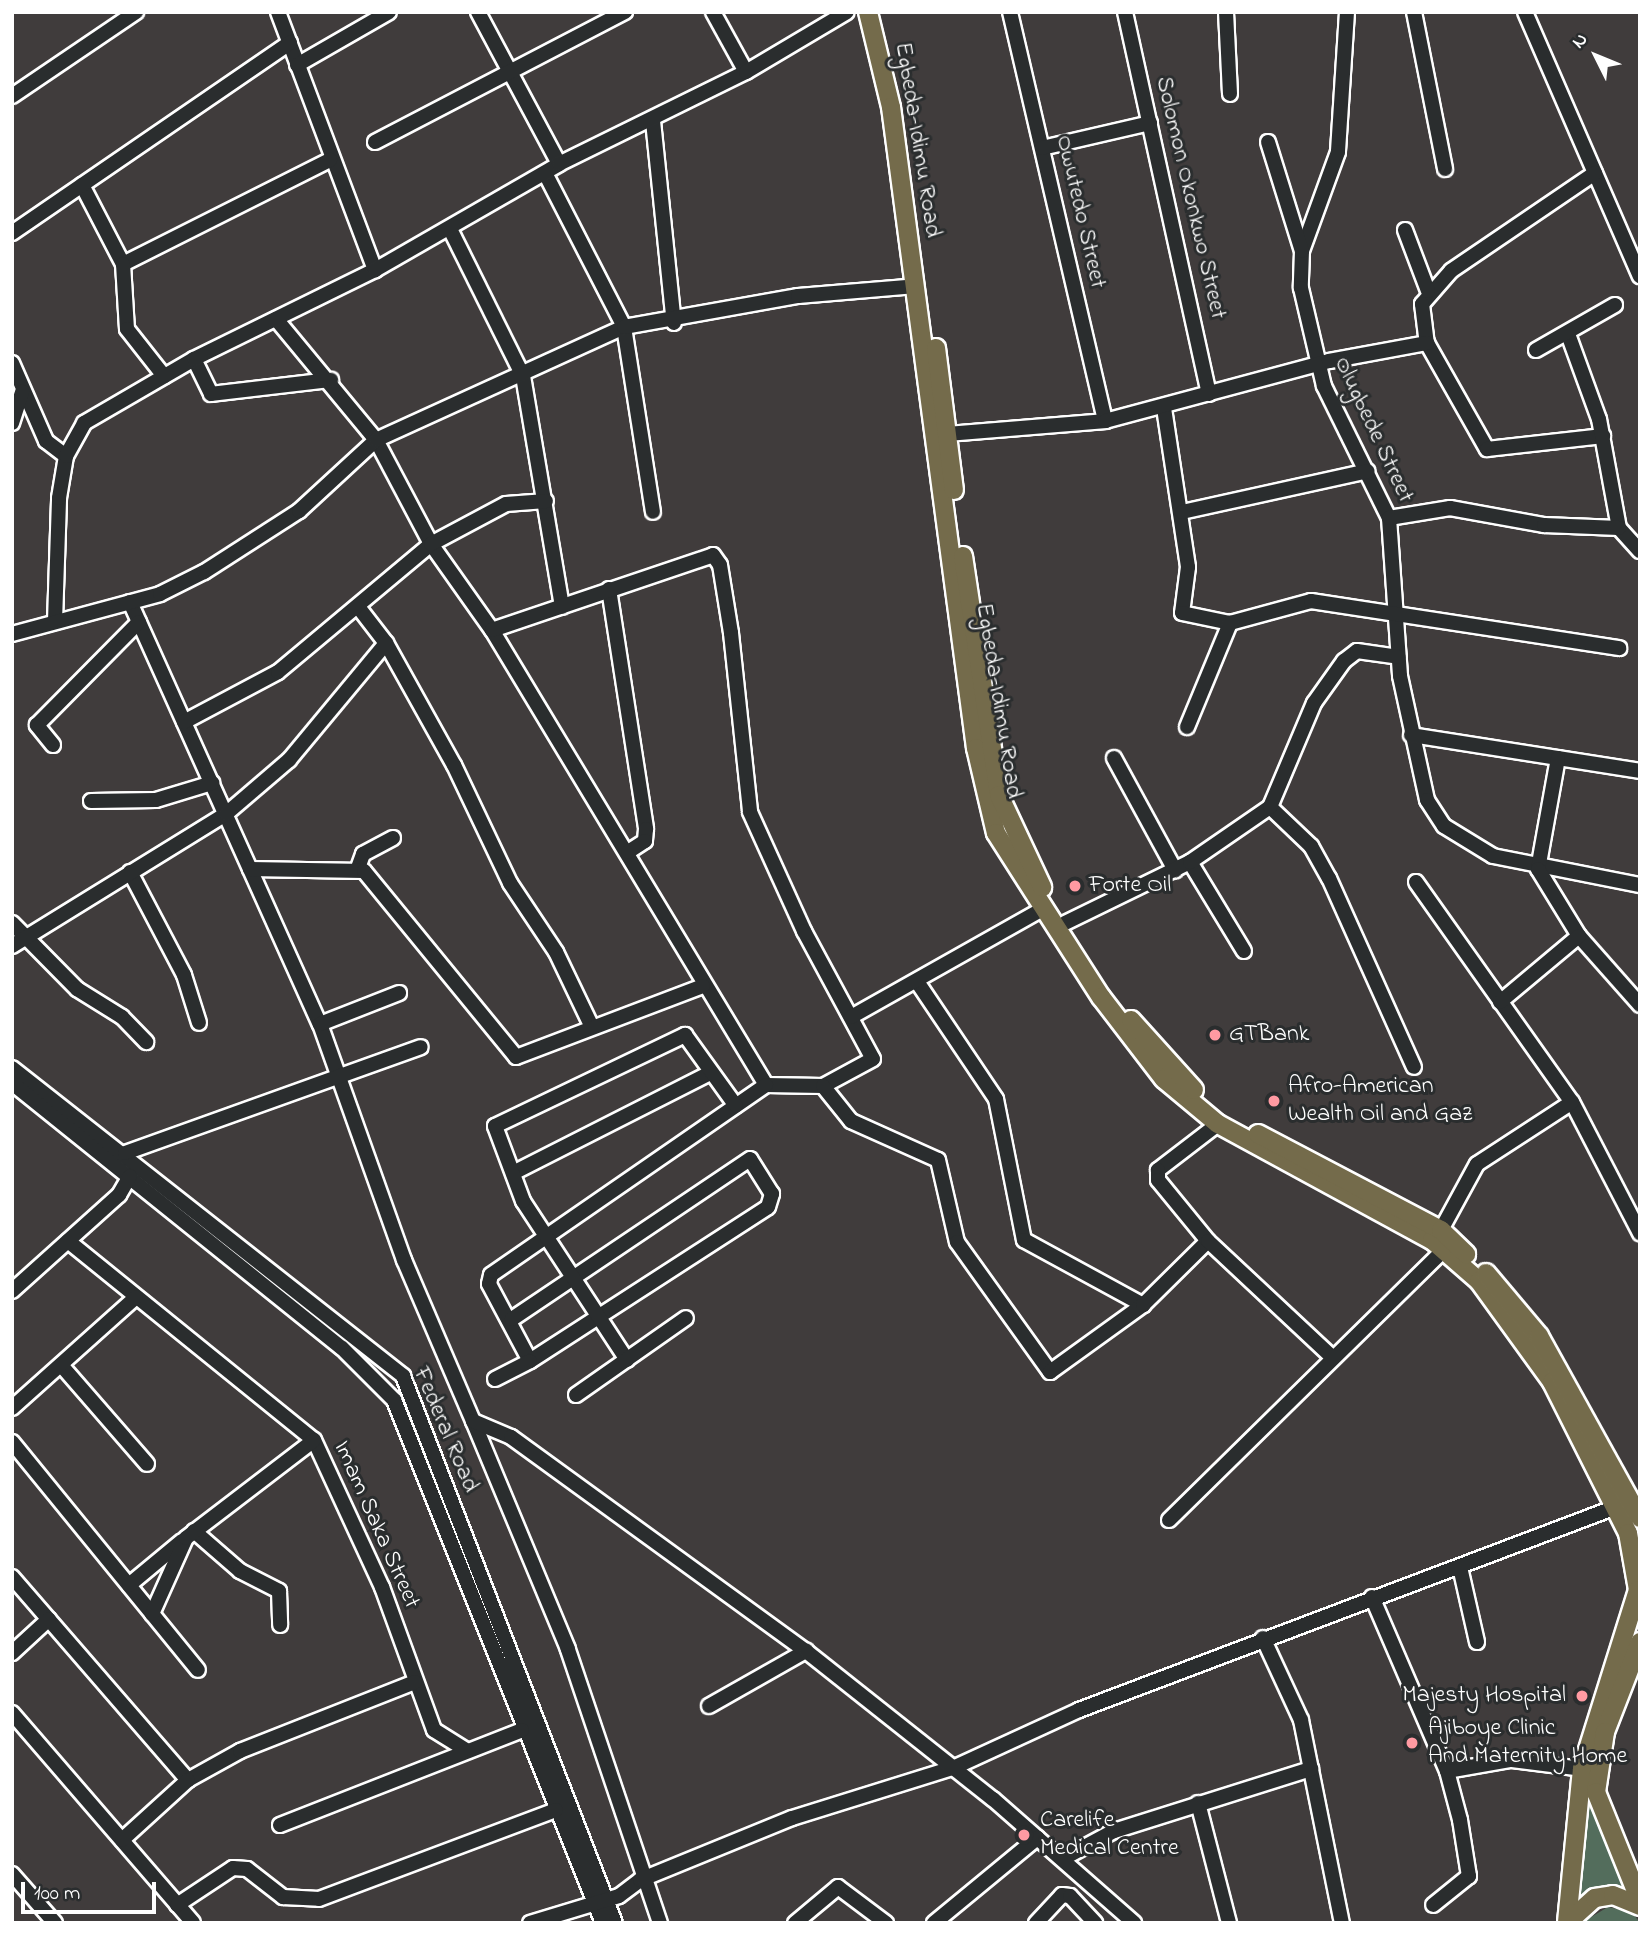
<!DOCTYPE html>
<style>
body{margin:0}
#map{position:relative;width:1652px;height:1935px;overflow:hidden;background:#403c3c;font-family:"Indie Flower",sans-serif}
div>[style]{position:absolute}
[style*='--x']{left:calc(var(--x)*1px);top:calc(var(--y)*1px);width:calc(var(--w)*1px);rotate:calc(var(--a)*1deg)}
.green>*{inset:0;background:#536d5c}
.roads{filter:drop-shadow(2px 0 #fff) drop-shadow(-2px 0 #fff) drop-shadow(0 2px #fff) drop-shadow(0 -2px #fff)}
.minor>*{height:14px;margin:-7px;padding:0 7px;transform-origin:7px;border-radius:7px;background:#2a2d2e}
.major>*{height:18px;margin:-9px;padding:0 9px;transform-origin:9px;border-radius:9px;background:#746b4b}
.dots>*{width:19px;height:19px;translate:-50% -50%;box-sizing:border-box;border:4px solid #2a2d2e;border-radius:50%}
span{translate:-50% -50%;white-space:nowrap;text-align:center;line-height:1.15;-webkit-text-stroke:6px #2a2d2e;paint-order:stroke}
.street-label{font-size:24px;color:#fff}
.poi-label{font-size:24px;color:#fff}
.left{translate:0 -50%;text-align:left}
.right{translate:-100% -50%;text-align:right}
.frame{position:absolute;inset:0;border:14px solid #fff;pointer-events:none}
.north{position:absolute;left:1561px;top:21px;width:70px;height:70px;-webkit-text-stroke:5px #2a2d2e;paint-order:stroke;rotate:313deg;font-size:19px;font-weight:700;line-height:28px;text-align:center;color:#fff}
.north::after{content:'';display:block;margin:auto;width:24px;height:32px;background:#fff;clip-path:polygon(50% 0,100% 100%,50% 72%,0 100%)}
.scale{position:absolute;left:21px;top:1882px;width:135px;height:32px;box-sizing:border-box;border:4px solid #fff;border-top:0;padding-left:9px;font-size:21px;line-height:24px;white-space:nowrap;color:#fff;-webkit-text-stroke:5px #2a2d2e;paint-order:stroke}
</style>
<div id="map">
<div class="green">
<i style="clip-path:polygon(1589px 1803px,1626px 1890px,1604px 1887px,1580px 1901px)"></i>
<i style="clip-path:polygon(1608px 1907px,1632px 1912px,1640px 1923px,1581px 1923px)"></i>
</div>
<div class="roads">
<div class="minor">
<i style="--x:278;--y:12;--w:276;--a:69.4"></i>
<i style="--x:478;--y:12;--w:172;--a:61.9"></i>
<i style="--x:713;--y:12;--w:68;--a:61.2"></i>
<i style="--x:1010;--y:12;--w:420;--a:76.9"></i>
<i style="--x:1125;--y:12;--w:391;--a:77.6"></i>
<i style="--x:1226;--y:12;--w:82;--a:87.2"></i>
<i style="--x:1347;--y:12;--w:140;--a:93.7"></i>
<i style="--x:1338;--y:152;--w:105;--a:110"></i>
<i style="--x:1302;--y:251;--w:37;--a:92"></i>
<i style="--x:1301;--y:288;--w:101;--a:76.8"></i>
<i style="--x:1324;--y:386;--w:147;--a:63.8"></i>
<i style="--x:1389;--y:518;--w:158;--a:86"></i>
<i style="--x:1400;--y:676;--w:127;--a:77.7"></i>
<i style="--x:1427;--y:800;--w:31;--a:57"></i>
<i style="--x:1444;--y:826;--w:57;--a:31.5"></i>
<i style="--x:1493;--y:856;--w:150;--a:11.2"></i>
<i style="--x:1414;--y:12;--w:160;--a:78.8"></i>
<i style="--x:1525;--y:12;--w:288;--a:66.5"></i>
<i style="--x:297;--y:65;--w:106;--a:-29.9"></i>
<i style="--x:12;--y:96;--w:150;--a:-34.1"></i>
<i style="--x:653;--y:121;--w:203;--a:84.1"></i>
<i style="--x:375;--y:142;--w:282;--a:-27.5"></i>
<i style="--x:1268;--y:142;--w:114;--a:72.7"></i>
<i style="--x:1042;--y:148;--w:111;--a:-13"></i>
<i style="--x:545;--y:173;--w:173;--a:62.8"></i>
<i style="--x:624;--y:327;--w:187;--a:81.1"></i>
<i style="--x:1595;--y:173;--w:174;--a:145.8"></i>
<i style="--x:1451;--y:271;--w:44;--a:131.3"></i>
<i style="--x:1422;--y:304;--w:39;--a:83"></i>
<i style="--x:1427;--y:343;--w:122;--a:60.5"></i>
<i style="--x:1487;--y:449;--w:117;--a:-6.4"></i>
<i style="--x:82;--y:185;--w:89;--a:62.6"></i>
<i style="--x:123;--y:264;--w:232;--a:-26.7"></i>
<i style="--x:450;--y:229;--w:164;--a:63.6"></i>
<i style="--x:523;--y:376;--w:234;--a:80.4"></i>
<i style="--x:1405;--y:230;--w:65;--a:69.3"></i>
<i style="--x:12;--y:233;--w:337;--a:-34.4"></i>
<i style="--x:123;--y:264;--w:65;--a:86.5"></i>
<i style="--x:127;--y:329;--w:60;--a:51.8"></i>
<i style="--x:276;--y:319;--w:157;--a:50.4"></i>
<i style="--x:376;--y:440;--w:118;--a:62.1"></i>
<i style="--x:431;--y:544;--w:105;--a:54.7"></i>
<i style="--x:492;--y:630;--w:531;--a:58.94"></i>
<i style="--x:1568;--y:334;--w:90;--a:70"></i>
<i style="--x:1599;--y:419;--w:111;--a:79.6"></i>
<i style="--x:1619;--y:528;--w:31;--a:48"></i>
<i style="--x:1536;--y:350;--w:91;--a:-29.7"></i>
<i style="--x:194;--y:359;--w:39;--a:64"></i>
<i style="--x:211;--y:394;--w:121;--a:-6.7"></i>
<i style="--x:12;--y:363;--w:85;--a:66.4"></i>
<i style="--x:46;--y:441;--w:25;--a:37"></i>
<i style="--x:1164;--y:408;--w:161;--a:81.4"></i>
<i style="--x:1188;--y:567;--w:46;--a:97.4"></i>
<i style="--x:1182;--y:613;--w:49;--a:11.8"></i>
<i style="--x:1230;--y:623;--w:84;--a:-15.2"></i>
<i style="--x:1311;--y:601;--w:312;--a:8.7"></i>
<i style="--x:12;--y:423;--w:33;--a:-72"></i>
<i style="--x:948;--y:434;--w:158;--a:-4.7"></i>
<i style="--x:1105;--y:421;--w:232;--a:-15"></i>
<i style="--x:1329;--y:361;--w:100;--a:-10.4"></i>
<i style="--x:1182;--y:512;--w:190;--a:-12.4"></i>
<i style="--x:1389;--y:518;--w:62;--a:-9.3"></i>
<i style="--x:1450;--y:508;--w:96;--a:10.3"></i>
<i style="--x:1544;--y:525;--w:75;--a:2.3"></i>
<i style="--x:609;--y:589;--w:243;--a:81.2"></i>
<i style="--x:646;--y:829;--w:12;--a:95"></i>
<i style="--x:645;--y:841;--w:20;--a:147"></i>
<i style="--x:130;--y:602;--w:463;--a:65.8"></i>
<i style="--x:320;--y:1024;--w:251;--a:70.4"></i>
<i style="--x:404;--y:1260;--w:175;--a:66.8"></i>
<i style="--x:359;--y:608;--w:44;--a:52.4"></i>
<i style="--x:386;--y:643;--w:140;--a:60.9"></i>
<i style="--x:454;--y:765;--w:131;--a:64.6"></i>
<i style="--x:510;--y:883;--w:83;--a:56.3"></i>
<i style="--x:556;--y:952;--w:83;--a:64.4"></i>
<i style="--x:55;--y:621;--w:123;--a:-88.1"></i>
<i style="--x:59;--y:498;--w:43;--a:-80.5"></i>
<i style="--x:66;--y:456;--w:38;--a:-61"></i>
<i style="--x:84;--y:423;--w:127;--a:-30.2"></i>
<i style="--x:194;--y:359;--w:202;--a:-26.2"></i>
<i style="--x:375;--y:270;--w:212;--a:-29.9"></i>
<i style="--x:559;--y:164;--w:208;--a:-26.2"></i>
<i style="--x:746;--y:72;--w:117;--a:-30.7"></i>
<i style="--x:492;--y:630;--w:233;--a:-18.7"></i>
<i style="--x:713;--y:555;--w:12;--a:55"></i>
<i style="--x:720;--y:565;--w:69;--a:80.8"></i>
<i style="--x:731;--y:633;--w:180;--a:83.9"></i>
<i style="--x:750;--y:812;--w:131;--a:65.6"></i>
<i style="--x:804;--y:931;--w:145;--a:61.7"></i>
<i style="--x:873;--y:1059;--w:57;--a:151.6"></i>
<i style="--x:823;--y:1086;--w:57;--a:-179"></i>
<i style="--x:766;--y:1085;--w:334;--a:145.4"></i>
<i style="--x:491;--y:1275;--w:9;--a:103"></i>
<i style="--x:489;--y:1284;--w:87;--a:62"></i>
<i style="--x:530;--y:1361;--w:283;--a:-32.9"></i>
<i style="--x:768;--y:1207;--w:14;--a:-73"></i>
<i style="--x:772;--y:1194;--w:41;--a:-122.2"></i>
<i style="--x:750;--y:1159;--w:287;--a:146.1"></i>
<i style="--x:12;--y:634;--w:153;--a:-15.1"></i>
<i style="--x:160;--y:594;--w:49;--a:-26.6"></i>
<i style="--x:204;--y:572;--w:113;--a:-32.7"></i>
<i style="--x:299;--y:511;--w:105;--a:-42.7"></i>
<i style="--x:376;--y:440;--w:273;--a:-24.5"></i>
<i style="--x:624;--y:327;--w:177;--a:-10.1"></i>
<i style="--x:798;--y:296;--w:118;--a:-4.8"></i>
<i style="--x:184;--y:722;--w:106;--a:-28"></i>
<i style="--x:278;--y:672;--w:199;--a:-39.9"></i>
<i style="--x:431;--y:544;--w:85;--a:-28.1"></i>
<i style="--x:506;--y:504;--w:40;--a:-4.3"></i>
<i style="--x:1187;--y:727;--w:113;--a:-67.5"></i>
<i style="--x:1411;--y:735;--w:232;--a:8.9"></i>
<i style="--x:53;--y:745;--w:26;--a:-129"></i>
<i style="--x:37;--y:725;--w:145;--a:-45.3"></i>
<i style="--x:1114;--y:758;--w:128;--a:61.4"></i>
<i style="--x:1558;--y:758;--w:113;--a:100.2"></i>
<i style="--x:1538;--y:869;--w:79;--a:58.5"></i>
<i style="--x:1579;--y:936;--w:92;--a:48.5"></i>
<i style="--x:91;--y:801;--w:65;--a:-0.9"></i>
<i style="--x:156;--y:800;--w:59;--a:-16.9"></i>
<i style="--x:1270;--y:807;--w:57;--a:43.6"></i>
<i style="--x:1311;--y:846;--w:37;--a:61"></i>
<i style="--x:1329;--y:878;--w:207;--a:65.8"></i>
<i style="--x:1190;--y:862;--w:104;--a:58.8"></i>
<i style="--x:358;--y:868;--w:15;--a:-70"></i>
<i style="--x:363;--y:854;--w:34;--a:-28"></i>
<i style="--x:250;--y:869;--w:114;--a:1"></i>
<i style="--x:364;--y:871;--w:240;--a:50.7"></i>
<i style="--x:516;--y:1057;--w:200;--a:-20.8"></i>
<i style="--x:130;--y:872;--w:116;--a:62.3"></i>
<i style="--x:184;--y:975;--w:50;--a:72.6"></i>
<i style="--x:1416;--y:882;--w:270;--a:54.7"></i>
<i style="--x:1572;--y:1102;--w:148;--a:62.6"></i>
<i style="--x:12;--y:923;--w:93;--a:45.4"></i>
<i style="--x:77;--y:989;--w:53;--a:31.9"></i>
<i style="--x:122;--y:1017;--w:35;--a:46"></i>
<i style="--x:1065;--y:923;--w:139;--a:-26"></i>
<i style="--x:1190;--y:862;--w:97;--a:-34.5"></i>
<i style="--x:1270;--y:807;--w:113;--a:-67.1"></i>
<i style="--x:1314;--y:703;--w:52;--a:-54.5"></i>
<i style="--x:1344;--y:661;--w:16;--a:-38"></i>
<i style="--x:1357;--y:651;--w:42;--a:8.1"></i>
<i style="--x:12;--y:946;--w:251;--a:-31.7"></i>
<i style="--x:226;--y:814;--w:83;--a:-40.6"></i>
<i style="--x:289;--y:760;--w:152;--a:-50.3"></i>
<i style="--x:918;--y:983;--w:140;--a:56.1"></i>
<i style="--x:996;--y:1099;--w:144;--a:78.8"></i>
<i style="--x:1024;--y:1240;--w:136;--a:28.6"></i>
<i style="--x:1500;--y:1002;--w:103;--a:-39.9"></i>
<i style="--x:851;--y:1017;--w:220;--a:-29.4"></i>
<i style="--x:320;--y:1024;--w:85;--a:-21.4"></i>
<i style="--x:12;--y:1068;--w:498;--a:38.2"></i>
<i style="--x:403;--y:1376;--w:587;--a:68.82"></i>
<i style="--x:12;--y:1083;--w:423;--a:38.8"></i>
<i style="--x:342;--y:1348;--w:74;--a:45"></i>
<i style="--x:394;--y:1400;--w:563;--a:68.22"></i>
<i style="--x:823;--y:1086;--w:45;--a:51.3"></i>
<i style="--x:851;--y:1121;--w:95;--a:24.1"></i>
<i style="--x:938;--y:1160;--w:84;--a:77"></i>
<i style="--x:957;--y:1242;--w:160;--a:54.4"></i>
<i style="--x:1050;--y:1372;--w:115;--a:-35.8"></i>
<i style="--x:1143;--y:1305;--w:91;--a:-44.6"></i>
<i style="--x:1218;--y:1124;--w:76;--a:142.5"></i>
<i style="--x:1158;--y:1170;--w:10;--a:90"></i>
<i style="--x:1158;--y:1180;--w:79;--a:50.7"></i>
<i style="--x:1208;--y:1241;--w:170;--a:43.1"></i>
<i style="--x:125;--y:1153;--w:314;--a:-19.7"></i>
<i style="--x:513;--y:1173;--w:221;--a:-26.9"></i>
<i style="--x:1441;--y:1230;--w:75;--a:-61.4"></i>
<i style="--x:1477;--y:1164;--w:113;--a:-33.1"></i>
<i style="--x:68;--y:1241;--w:316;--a:39"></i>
<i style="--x:314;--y:1440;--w:162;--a:65.2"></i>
<i style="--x:382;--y:1587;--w:152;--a:70"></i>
<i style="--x:434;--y:1730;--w:39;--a:32"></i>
<i style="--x:12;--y:1291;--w:144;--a:-41.9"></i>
<i style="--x:119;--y:1195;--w:22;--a:-60"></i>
<i style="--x:627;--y:1360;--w:190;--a:-123.2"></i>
<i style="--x:523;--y:1201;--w:80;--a:-110.5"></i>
<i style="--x:495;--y:1126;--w:211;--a:-25.6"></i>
<i style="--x:685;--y:1035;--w:87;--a:54.3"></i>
<i style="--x:61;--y:1365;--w:131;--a:49"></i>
<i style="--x:495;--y:1379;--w:39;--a:-27"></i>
<i style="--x:576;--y:1395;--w:134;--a:-35"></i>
<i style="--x:12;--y:1408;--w:166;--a:-41.8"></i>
<i style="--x:12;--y:1442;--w:294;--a:50.8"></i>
<i style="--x:1169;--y:1520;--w:385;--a:-44.5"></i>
<i style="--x:194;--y:1531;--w:61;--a:41"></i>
<i style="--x:240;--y:1571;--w:44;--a:27.1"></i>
<i style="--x:279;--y:1591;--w:34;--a:88"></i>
<i style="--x:1460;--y:1567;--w:77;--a:77.2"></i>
<i style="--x:12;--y:1577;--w:269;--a:49.1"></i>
<i style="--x:188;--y:1780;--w:60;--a:-29.1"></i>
<i style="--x:240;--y:1751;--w:188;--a:-21.5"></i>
<i style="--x:129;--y:1585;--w:69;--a:-39.7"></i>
<i style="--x:1372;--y:1597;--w:189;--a:66.7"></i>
<i style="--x:1447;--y:1771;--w:51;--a:75.1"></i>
<i style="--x:1460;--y:1820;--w:57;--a:80.9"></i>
<i style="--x:1469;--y:1876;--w:46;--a:141.1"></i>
<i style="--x:152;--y:1614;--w:83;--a:-65.9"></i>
<i style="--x:186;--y:1538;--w:161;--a:-37.4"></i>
<i style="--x:1263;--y:1638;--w:90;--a:65.1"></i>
<i style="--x:1301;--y:1720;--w:207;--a:78.6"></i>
<i style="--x:12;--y:1653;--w:50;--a:-42.6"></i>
<i style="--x:709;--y:1706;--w:112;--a:-29.6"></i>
<i style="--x:12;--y:1713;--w:277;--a:49.2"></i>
<i style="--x:1447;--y:1771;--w:65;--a:-9.8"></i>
<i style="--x:1511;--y:1760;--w:72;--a:7.2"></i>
<i style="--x:1198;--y:1803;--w:124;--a:75.5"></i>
<i style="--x:280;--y:1825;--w:260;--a:-21.4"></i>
<i style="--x:122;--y:1840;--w:89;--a:-42.3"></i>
<i style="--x:1064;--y:1858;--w:57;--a:-28.4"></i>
<i style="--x:1114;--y:1831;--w:207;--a:-17.5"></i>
<i style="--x:12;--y:1874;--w:65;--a:48.7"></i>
<i style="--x:177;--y:1905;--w:67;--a:-33.5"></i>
<i style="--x:233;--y:1868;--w:14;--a:4"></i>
<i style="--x:247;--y:1869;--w:46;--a:37.9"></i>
<i style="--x:283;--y:1897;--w:36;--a:3"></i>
<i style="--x:319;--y:1899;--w:253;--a:-20.6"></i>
<i style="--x:530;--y:1923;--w:93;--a:-16.9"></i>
<i style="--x:619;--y:1896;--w:26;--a:-37"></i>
<i style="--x:640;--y:1880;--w:164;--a:-22.2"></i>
<i style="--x:792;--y:1818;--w:169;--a:-17.3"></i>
<i style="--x:953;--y:1768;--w:139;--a:-24.7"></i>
<i style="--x:1079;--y:1710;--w:574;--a:-20.71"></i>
<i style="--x:660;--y:1923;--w:289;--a:-108.6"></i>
<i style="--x:568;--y:1649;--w:247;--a:-112.6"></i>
<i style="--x:473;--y:1421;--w:41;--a:22.8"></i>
<i style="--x:511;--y:1437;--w:364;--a:36"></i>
<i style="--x:806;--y:1651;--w:238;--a:38.4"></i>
<i style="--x:993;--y:1799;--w:188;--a:41.3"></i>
<i style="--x:795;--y:1923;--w:56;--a:-39.9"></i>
<i style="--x:838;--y:1887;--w:60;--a:36.9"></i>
<i style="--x:934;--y:1923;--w:134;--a:-39.5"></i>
<i style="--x:1036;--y:1923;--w:38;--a:-47"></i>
<i style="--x:1062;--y:1895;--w:8;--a:7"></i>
<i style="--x:1070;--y:1896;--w:37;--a:47"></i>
</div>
<div class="major">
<i style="--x:868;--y:12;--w:98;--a:76.4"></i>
<i style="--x:891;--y:107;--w:647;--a:82.45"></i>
<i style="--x:976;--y:748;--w:87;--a:76.8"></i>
<i style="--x:996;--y:833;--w:195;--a:57.4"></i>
<i style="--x:1101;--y:997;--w:103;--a:52.5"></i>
<i style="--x:1164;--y:1079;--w:70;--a:39.8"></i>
<i style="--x:1218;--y:1124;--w:243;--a:28.5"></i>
<i style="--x:1432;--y:1240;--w:62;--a:41.1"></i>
<i style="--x:1479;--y:1281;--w:125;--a:54.1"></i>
<i style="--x:1552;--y:1382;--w:169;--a:63.3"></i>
<i style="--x:1628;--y:1533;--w:58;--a:80"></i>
<i style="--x:1638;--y:1590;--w:188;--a:107.4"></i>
<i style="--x:1582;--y:1769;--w:154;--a:95.6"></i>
<i style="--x:936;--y:348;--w:143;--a:82.8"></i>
<i style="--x:963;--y:556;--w:242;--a:81.4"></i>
<i style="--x:999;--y:795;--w:102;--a:64.9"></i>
<i style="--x:1131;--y:1020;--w:94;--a:48"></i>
<i style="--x:1258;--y:1134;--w:207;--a:27.7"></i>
<i style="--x:1441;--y:1230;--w:35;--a:44"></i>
<i style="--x:1486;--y:1273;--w:82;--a:49.9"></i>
<i style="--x:1539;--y:1336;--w:208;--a:61"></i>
<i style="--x:1640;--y:1642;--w:97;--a:111.3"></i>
<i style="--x:1605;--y:1732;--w:61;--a:98.5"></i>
<i style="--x:1596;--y:1792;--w:118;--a:68"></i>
<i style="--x:1568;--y:1922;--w:36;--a:-42"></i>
<i style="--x:1595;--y:1898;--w:18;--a:-9"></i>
<i style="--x:1613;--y:1895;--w:29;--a:22"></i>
</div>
</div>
<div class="dots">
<i style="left:1075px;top:886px;background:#ff9aa2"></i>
<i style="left:1215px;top:1035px;background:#ff9aa2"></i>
<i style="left:1274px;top:1101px;background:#ff9aa2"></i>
<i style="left:1582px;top:1696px;background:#ff9aa2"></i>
<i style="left:1412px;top:1743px;background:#ff9aa2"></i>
<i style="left:1024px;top:1835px;background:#ff9aa2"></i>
</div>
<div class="street-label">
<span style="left:917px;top:140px;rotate:81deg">Egbeda-Idimu Road</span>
<span style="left:1190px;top:198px;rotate:77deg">Solomon Okonkwo Street</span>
<span style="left:1080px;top:212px;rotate:77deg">Owutedo Street</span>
<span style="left:1373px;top:430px;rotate:65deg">Olugbede Street</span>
<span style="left:998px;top:701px;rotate:81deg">Egbeda-Idimu Road</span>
<span style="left:445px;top:1430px;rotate:67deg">Federal Road</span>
<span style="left:376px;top:1525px;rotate:66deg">Imam Saka Street</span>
</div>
<div class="poi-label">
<span class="left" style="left:1089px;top:886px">Forte Oil</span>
<span class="left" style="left:1229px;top:1035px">GTBank</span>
<span class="left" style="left:1288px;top:1101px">Afro-American<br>Wealth Oil and Gaz</span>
<span class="right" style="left:1566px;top:1696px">Majesty Hospital</span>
<span class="left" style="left:1428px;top:1743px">Ajiboye Clinic<br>And Maternity Home</span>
<span class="left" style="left:1040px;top:1835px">Carelife<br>Medical Centre</span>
</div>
<div class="frame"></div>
<div class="north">N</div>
<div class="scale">100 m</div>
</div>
